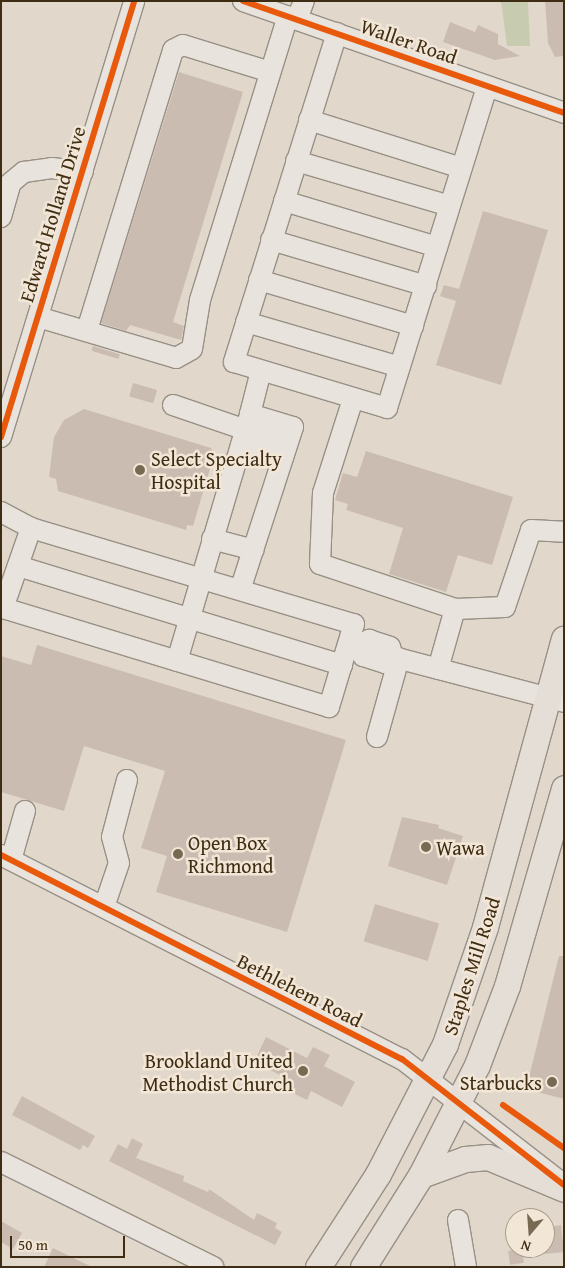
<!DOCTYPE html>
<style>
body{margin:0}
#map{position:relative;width:565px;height:1268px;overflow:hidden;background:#e1d8cb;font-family:"Gentium Book Plus",serif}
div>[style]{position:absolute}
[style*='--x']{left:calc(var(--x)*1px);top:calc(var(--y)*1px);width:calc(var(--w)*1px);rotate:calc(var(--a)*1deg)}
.green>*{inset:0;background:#c7cbaf}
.building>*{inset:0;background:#cbbcb1;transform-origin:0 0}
.roads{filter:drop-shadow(1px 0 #989085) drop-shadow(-1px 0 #989085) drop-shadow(0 1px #989085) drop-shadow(0 -1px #989085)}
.minor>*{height:20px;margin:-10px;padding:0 10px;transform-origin:10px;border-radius:10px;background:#e8e3dd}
.major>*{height:25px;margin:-12.5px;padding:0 12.5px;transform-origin:12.5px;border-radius:12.5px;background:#e4ded7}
.cycleway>*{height:6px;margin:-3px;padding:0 3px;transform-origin:3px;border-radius:3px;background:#e8590c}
.dots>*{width:14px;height:14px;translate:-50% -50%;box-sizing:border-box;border:2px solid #f2e6d7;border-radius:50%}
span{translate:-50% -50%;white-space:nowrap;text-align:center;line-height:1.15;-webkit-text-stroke:5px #f2e6d7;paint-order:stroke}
.street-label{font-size:20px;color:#3f2d13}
.poi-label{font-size:20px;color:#3f2d13}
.left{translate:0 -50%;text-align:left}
.right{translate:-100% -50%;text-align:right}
.frame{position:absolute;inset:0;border:2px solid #3f2d13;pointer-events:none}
.north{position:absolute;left:505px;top:1208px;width:50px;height:50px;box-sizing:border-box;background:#f2e6d7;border:1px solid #aa9c89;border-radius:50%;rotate:198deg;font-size:14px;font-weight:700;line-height:20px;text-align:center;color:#3f2d13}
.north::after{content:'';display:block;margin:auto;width:18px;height:22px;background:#786953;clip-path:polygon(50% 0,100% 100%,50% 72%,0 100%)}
.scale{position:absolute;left:10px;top:1236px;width:115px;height:22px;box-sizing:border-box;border:2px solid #3f2d13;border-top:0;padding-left:6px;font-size:15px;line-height:18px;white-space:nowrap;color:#3f2d13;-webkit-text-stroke:4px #f2e6d7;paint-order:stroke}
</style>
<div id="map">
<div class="green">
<i style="clip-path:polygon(501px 1px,528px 1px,530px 46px,507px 46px)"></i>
</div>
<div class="building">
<i style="clip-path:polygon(545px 1px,564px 1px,564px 56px,555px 57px,548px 43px)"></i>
<i style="clip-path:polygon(450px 22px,475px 32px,478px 25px,498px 34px,498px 44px,520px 56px,495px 60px,443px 42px)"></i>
<i style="clip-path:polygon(179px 72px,243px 92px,173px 322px,184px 326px,181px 340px,130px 325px,126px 331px,101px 323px)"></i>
<i style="clip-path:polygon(483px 211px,548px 230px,501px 385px,436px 365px,456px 301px,440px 296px,444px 285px,459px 289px)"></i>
<i style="left:93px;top:346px;width:28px;height:5px;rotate:17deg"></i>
<i style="left:133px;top:383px;width:25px;height:14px;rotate:16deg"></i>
<i style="clip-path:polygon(84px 409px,211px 448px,214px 455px,193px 526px,187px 525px,186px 530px,58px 491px,56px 479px,49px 477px,54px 437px,64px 420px)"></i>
<i style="clip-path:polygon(366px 451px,513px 497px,492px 565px,458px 555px,446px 592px,389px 574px,403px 528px,346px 510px,348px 504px,335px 500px,343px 473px,357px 477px)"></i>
<i style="clip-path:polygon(37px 645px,346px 740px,287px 932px,156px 892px,167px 856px,141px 848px,165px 771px,84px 746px,64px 811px,1px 792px,1px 656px,31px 665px)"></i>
<i style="clip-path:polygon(402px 817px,439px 825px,438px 828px,463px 836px,447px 885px,388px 866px)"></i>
<i style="left:375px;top:904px;width:67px;height:39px;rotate:17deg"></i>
<i style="clip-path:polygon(559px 956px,564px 956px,564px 1099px,526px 1089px)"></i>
<i style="clip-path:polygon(266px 1037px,307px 1058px,313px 1047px,330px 1055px,324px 1066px,355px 1082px,342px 1107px,311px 1091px,307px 1100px,278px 1086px,282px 1076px,254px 1062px)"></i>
<i style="clip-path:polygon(22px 1096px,95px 1136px,88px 1148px,83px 1145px,80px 1150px,12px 1115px)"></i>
<i style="clip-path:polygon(132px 1138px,143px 1144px,136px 1158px,184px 1176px,183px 1181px,208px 1192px,209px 1189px,254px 1220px,257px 1213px,277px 1223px,275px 1228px,282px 1232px,275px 1245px,109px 1161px,118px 1144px,127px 1149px)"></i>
<i style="clip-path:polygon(1px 1221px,22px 1233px,13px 1249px,1px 1242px)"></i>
<i style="clip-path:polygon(561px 1225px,564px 1252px,545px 1254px,545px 1228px)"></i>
<i style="clip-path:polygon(53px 1248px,92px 1267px,44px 1267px)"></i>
<i style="left:522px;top:1249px;width:14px;height:14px;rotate:82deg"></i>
</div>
<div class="roads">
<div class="minor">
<i style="--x:243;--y:1;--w:340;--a:19.2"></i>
<i style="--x:297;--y:19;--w:19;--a:-69"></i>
<i style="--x:337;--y:33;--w:345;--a:107.4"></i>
<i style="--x:234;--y:362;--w:160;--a:16.7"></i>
<i style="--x:387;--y:408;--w:337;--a:-72.7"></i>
<i style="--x:309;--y:120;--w:159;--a:17.5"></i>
<i style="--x:296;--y:161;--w:160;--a:16.3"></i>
<i style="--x:1;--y:191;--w:30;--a:-40"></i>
<i style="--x:24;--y:172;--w:28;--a:-8"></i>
<i style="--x:52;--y:168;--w:31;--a:7"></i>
<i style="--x:284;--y:201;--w:160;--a:16.7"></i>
<i style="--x:1;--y:217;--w:35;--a:-74"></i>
<i style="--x:271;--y:240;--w:162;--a:16.5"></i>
<i style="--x:259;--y:280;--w:161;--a:16.6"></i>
<i style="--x:38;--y:317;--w:144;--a:16.5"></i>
<i style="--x:176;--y:358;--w:18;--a:-29"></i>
<i style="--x:192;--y:349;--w:50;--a:-80.7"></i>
<i style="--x:200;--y:300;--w:297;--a:-72.8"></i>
<i style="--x:246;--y:322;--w:160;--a:16.3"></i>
<i style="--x:87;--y:330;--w:293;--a:-72.9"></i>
<i style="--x:173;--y:50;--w:11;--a:-27"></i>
<i style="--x:183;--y:45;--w:88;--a:17.2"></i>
<i style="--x:353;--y:399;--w:99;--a:107.7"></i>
<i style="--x:323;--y:493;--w:71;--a:92.4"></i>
<i style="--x:320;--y:564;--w:142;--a:18.4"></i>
<i style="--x:173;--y:405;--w:120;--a:18.9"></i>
<i style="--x:250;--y:414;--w:44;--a:-75.7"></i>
<i style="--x:1;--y:437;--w:456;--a:-73"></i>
<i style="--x:241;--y:445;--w:44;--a:15.9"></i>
<i style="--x:1;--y:512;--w:34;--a:28"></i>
<i style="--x:31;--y:528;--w:337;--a:16.6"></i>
<i style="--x:354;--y:624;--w:87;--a:106.8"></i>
<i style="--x:329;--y:707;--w:341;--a:-163.1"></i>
<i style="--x:3;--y:608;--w:85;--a:-70.7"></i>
<i style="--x:212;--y:539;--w:43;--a:14.7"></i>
<i style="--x:18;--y:566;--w:339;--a:17"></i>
<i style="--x:369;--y:640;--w:22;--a:18"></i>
<i style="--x:390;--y:647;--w:10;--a:73"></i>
<i style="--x:393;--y:657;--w:10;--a:143"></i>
<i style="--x:385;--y:663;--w:23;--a:-162"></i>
<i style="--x:363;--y:656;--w:11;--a:-117"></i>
<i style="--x:358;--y:646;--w:13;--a:-29"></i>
<i style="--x:393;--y:657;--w:177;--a:14.7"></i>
<i style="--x:177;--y:661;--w:258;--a:-73.5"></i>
<i style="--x:250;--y:414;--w:45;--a:16.8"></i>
<i style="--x:293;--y:427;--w:171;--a:108"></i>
<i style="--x:438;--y:669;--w:62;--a:-74.2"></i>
<i style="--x:455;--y:609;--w:50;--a:-2.3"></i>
<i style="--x:505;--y:607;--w:81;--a:-71.3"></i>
<i style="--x:531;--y:530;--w:33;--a:3"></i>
<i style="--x:377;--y:737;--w:82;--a:-74.4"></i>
<i style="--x:1;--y:855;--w:450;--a:27"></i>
<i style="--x:402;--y:1059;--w:199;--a:37.8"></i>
<i style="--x:11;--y:860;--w:51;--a:-74.1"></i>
<i style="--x:104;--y:907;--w:46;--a:-71.2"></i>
<i style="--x:119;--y:863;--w:27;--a:-105"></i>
<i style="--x:112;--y:837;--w:59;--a:-75.3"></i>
<i style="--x:1;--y:1162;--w:237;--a:26.3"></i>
<i style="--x:458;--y:1220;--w:48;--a:80.3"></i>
</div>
<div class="major">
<i style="--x:421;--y:1175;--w:47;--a:-20"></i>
<i style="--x:465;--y:1159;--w:23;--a:-5"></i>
<i style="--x:488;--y:1157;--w:82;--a:22.8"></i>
<i style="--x:318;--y:1267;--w:111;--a:-57.2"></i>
<i style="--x:378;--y:1174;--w:146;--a:-62.7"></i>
<i style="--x:445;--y:1044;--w:124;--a:-71.1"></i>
<i style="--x:485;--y:927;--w:299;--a:-74.7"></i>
<i style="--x:363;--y:1267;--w:109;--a:-57.8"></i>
<i style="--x:421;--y:1175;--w:123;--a:-63"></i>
<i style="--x:477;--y:1065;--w:85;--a:-69.2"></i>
<i style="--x:507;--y:986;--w:206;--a:-73.9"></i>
</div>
</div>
<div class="cycleway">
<i style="--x:243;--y:1;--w:340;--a:19.2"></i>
<i style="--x:1;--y:437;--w:456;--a:-73"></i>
<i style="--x:1;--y:855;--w:450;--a:27"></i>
<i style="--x:402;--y:1059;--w:205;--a:37.9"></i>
<i style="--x:503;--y:1105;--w:75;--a:35.2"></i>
</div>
<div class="dots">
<i style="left:140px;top:470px;background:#786953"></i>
<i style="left:426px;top:847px;background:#786953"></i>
<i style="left:178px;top:854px;background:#786953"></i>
<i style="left:303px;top:1071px;background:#786953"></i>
<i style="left:552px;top:1082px;background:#786953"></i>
</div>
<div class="street-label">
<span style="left:409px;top:41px;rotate:19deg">Waller Road</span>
<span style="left:52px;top:214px;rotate:-73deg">Edward Holland Drive</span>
<span style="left:471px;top:966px;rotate:-72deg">Staples Mill Road</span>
<span style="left:300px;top:990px;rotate:27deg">Bethlehem Road</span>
</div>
<div class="poi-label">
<span class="left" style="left:151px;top:470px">Select Specialty<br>Hospital</span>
<span class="left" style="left:188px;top:854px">Open Box<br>Richmond</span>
<span class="left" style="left:436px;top:847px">Wawa</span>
<span class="right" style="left:293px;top:1072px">Brookland United<br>Methodist Church</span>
<span class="right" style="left:542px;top:1082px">Starbucks</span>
</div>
<div class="frame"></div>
<div class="north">N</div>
<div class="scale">50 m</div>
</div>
